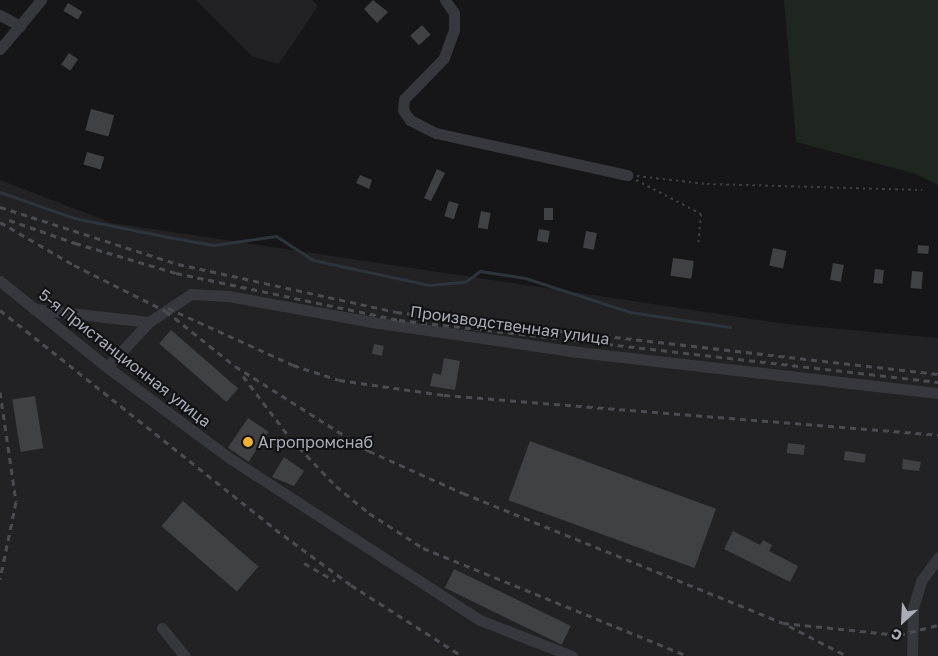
<!DOCTYPE html>
<meta charset="utf-8">
<style>
body{margin:0}
#map{position:relative;width:938px;height:656px;overflow:hidden;background:#161618;font-family:"Golos Text",sans-serif}
div>[style]{position:absolute}
[style*='--x']{left:calc(var(--x)*1px);top:calc(var(--y)*1px);width:calc(var(--w)*1px);rotate:calc(var(--a)*1deg)}
.built>*{inset:0;background:#222225}
.green>*{inset:0;background:#1e261f}
.stream>*{height:3px;margin:-1.5px;padding:0 1.5px;transform-origin:1.5px;border-radius:1.5px;background:#2c353c}
.building>*{inset:0;background:#404145;transform-origin:0 0}
.path>*{height:2px;margin-top:-1px;transform-origin:0;background:repeating-linear-gradient(90deg,#3d3f44 0 2.5px,transparent 0 6.5px)}
.minor>*{height:11px;margin:-5.5px;padding:0 5.5px;transform-origin:5.5px;border-radius:5.5px;background:#37383d}
.rail>*{height:3px;margin-top:-1.5px;transform-origin:0;background:repeating-linear-gradient(90deg,#4a4c52 0 6px,transparent 0 11px)}
.dots>*{width:14px;height:14px;translate:-50% -50%;box-sizing:border-box;border:2px solid #111113;border-radius:50%}
span{translate:-50% -50%;white-space:nowrap;text-align:center;line-height:1.15;-webkit-text-stroke:4px #111113;paint-order:stroke}
.street-label{font-size:16px;color:#a8adb8}
.poi-label{font-size:16px;color:#a8adb8}
.left{translate:0 -50%;text-align:left}
.north{position:absolute;left:878px;top:596px;width:50px;height:50px;-webkit-text-stroke:4px #111113;paint-order:stroke;rotate:205deg;font-size:14px;font-weight:700;line-height:20px;text-align:center;color:#a8adb8}
.north::after{content:'';display:block;margin:auto;width:18px;height:22px;background:#a8adb8;clip-path:polygon(50% 0,100% 100%,50% 72%,0 100%)}
</style>
<div id="map">
<div class="built">
<i style="clip-path:polygon(196px 0,312px 0,318px 6px,279px 64px,253px 57px)"></i>
<i style="clip-path:polygon(0 180px,112px 223px,786px 324px,938px 338px,938px 656px,0 656px)"></i>
</div>
<div class="green">
<i style="clip-path:polygon(784px 0,938px 0,938px 185px,916px 174px,796px 142px)"></i>
</div>
<div class="stream">
<i style="--x:0;--y:192;--w:78;--a:19.4"></i>
<i style="--x:74;--y:218;--w:96;--a:11.4"></i>
<i style="--x:168;--y:237;--w:46;--a:10.1"></i>
<i style="--x:213;--y:245;--w:64;--a:-8.1"></i>
<i style="--x:276;--y:236;--w:44;--a:33"></i>
<i style="--x:313;--y:260;--w:119;--a:12.2"></i>
<i style="--x:429;--y:285;--w:36;--a:-5"></i>
<i style="--x:465;--y:282;--w:19;--a:-36"></i>
<i style="--x:480;--y:271;--w:46;--a:8.8"></i>
<i style="--x:525;--y:278;--w:110;--a:17.9"></i>
<i style="--x:630;--y:312;--w:101;--a:8.5"></i>
</div>
<div class="building">
<i style="clip-path:polygon(373px 0,388px 12px,377px 23px,364px 9px)"></i>
<i style="left:68px;top:3px;width:17px;height:9px;rotate:31deg"></i>
<i style="left:422px;top:25px;width:13px;height:16px;rotate:48deg"></i>
<i style="left:69px;top:53px;width:11px;height:14px;rotate:34deg"></i>
<i style="left:91px;top:109px;width:24px;height:22px;rotate:15deg"></i>
<i style="left:87px;top:152px;width:18px;height:13px;rotate:16deg"></i>
<i style="clip-path:polygon(437px 169px,445px 173px,431px 201px,424px 198px)"></i>
<i style="clip-path:polygon(360px 175px,372px 180px,369px 189px,356px 183px)"></i>
<i style="left:449px;top:201px;width:10px;height:16px;rotate:17deg"></i>
<i style="left:544px;top:208px;width:9px;height:12px"></i>
<i style="left:481px;top:211px;width:10px;height:17px;rotate:11deg"></i>
<i style="left:539px;top:229px;width:11px;height:12px;rotate:10deg"></i>
<i style="left:586px;top:231px;width:11px;height:17px;rotate:10deg"></i>
<i style="left:918px;top:245px;width:11px;height:8px;rotate:5deg"></i>
<i style="left:773px;top:248px;width:14px;height:18px;rotate:12deg"></i>
<i style="left:673px;top:258px;width:21px;height:18px;rotate:8deg"></i>
<i style="left:833px;top:263px;width:11px;height:17px;rotate:10deg"></i>
<i style="left:875px;top:269px;width:9px;height:14px;rotate:6deg"></i>
<i style="left:912px;top:271px;width:11px;height:17px;rotate:5deg"></i>
<i style="left:171px;top:330px;width:89px;height:18px;rotate:41deg"></i>
<i style="left:374px;top:344px;width:10px;height:10px;rotate:11deg"></i>
<i style="clip-path:polygon(444px 358px,460px 361px,455px 390px,430px 386px,433px 373px,441px 375px)"></i>
<i style="left:35px;top:396px;width:53px;height:23px;rotate:81deg"></i>
<i style="left:248px;top:418px;width:25px;height:36px;rotate:34deg"></i>
<i style="left:530px;top:441px;width:198px;height:63px;rotate:20deg"></i>
<i style="left:788px;top:443px;width:17px;height:10px;rotate:7deg"></i>
<i style="left:845px;top:451px;width:21px;height:9px;rotate:8deg"></i>
<i style="clip-path:polygon(284px 457px,304px 471px,294px 486px,272px 477px)"></i>
<i style="clip-path:polygon(903px 459px,921px 462px,919px 471px,902px 469px)"></i>
<i style="left:183px;top:501px;width:100px;height:33px;rotate:41deg"></i>
<i style="clip-path:polygon(733px 531px,760px 545px,763px 540px,772px 545px,769px 551px,798px 566px,790px 582px,724px 549px)"></i>
<i style="left:454px;top:569px;width:130px;height:21px;rotate:26deg"></i>
</div>
<div class="path">
<i style="--x:637;--y:176;--w:70;--a:6.5"></i>
<i style="--x:707;--y:184;--w:215;--a:1.6"></i>
<i style="--x:636;--y:180;--w:73;--a:27.6"></i>
<i style="--x:701;--y:214;--w:32;--a:95"></i>
</div>
<div class="minor">
<i style="--x:445;--y:0;--w:16;--a:55"></i>
<i style="--x:454;--y:13;--w:17;--a:90"></i>
<i style="--x:454;--y:30;--w:30;--a:110"></i>
<i style="--x:444;--y:58;--w:57;--a:134.3"></i>
<i style="--x:404;--y:99;--w:11;--a:95"></i>
<i style="--x:403;--y:110;--w:12;--a:55"></i>
<i style="--x:410;--y:120;--w:29;--a:27"></i>
<i style="--x:436;--y:133;--w:196;--a:12.4"></i>
<i style="--x:0;--y:15;--w:23;--a:29"></i>
<i style="--x:0;--y:49;--w:64;--a:-50.1"></i>
<i style="--x:0;--y:281;--w:137;--a:38.8"></i>
<i style="--x:107;--y:367;--w:154;--a:36.6"></i>
<i style="--x:231;--y:459;--w:297;--a:32.9"></i>
<i style="--x:480;--y:620;--w:99;--a:21.4"></i>
<i style="--x:34;--y:309;--w:116;--a:6.4"></i>
<i style="--x:107;--y:367;--w:62;--a:-47"></i>
<i style="--x:149;--y:322;--w:50;--a:-33.7"></i>
<i style="--x:191;--y:294;--w:37;--a:3"></i>
<i style="--x:228;--y:296;--w:146;--a:10.2"></i>
<i style="--x:372;--y:322;--w:208;--a:8.3"></i>
<i style="--x:578;--y:352;--w:362;--a:6.5"></i>
<i style="--x:162;--y:628;--w:36;--a:51"></i>
<i style="--x:912;--y:656;--w:48;--a:-88.8"></i>
<i style="--x:913;--y:608;--w:28;--a:-73"></i>
<i style="--x:921;--y:581;--w:29;--a:-54"></i>
</div>
<div class="rail">
<i style="--x:0;--y:207;--w:187;--a:17.8"></i>
<i style="--x:178;--y:264;--w:223;--a:12.4"></i>
<i style="--x:396;--y:312;--w:546;--a:6.53"></i>
<i style="--x:9;--y:220;--w:70;--a:19.2"></i>
<i style="--x:75;--y:243;--w:105;--a:16.5"></i>
<i style="--x:176;--y:273;--w:228;--a:11.9"></i>
<i style="--x:399;--y:320;--w:543;--a:6.56"></i>
<i style="--x:0;--y:222;--w:86;--a:30.2"></i>
<i style="--x:74;--y:265;--w:103;--a:26.6"></i>
<i style="--x:166;--y:311;--w:88;--a:38.6"></i>
<i style="--x:235;--y:366;--w:159;--a:32.4"></i>
<i style="--x:369;--y:451;--w:103;--a:24.1"></i>
<i style="--x:463;--y:493;--w:345;--a:22.1"></i>
<i style="--x:783;--y:623;--w:117;--a:5.9"></i>
<i style="--x:899;--y:635;--w:40;--a:-14.4"></i>
<i style="--x:168;--y:308;--w:137;--a:24.5"></i>
<i style="--x:293;--y:365;--w:48;--a:18.1"></i>
<i style="--x:339;--y:380;--w:106;--a:8.1"></i>
<i style="--x:444;--y:395;--w:496;--a:4.6"></i>
<i style="--x:0;--y:310;--w:352;--a:38.5"></i>
<i style="--x:275;--y:529;--w:94;--a:36.4"></i>
<i style="--x:351;--y:585;--w:132;--a:32.6"></i>
<i style="--x:243;--y:376;--w:79;--a:52.7"></i>
<i style="--x:291;--y:439;--w:65;--a:46.2"></i>
<i style="--x:336;--y:486;--w:43;--a:39.3"></i>
<i style="--x:369;--y:513;--w:64;--a:32.9"></i>
<i style="--x:423;--y:548;--w:285;--a:22.2"></i>
<i style="--x:0;--y:392;--w:111;--a:81.7"></i>
<i style="--x:16;--y:502;--w:79;--a:101.7"></i>
<i style="--x:304;--y:563;--w:36;--a:30"></i>
<i style="--x:789;--y:626;--w:65;--a:27.3"></i>
</div>
<div class="dots">
<i style="left:248px;top:442px;background:#f2b134"></i>
</div>
<div class="street-label">
<span style="left:510px;top:325px;rotate:8deg">Производственная улица</span>
<span style="left:125px;top:358px;rotate:38deg">5-я Пристанционная улица</span>
</div>
<div class="poi-label">
<span class="left" style="left:258px;top:442px">Агропромснаб</span>
</div>
<div class="north">С</div>
</div>
